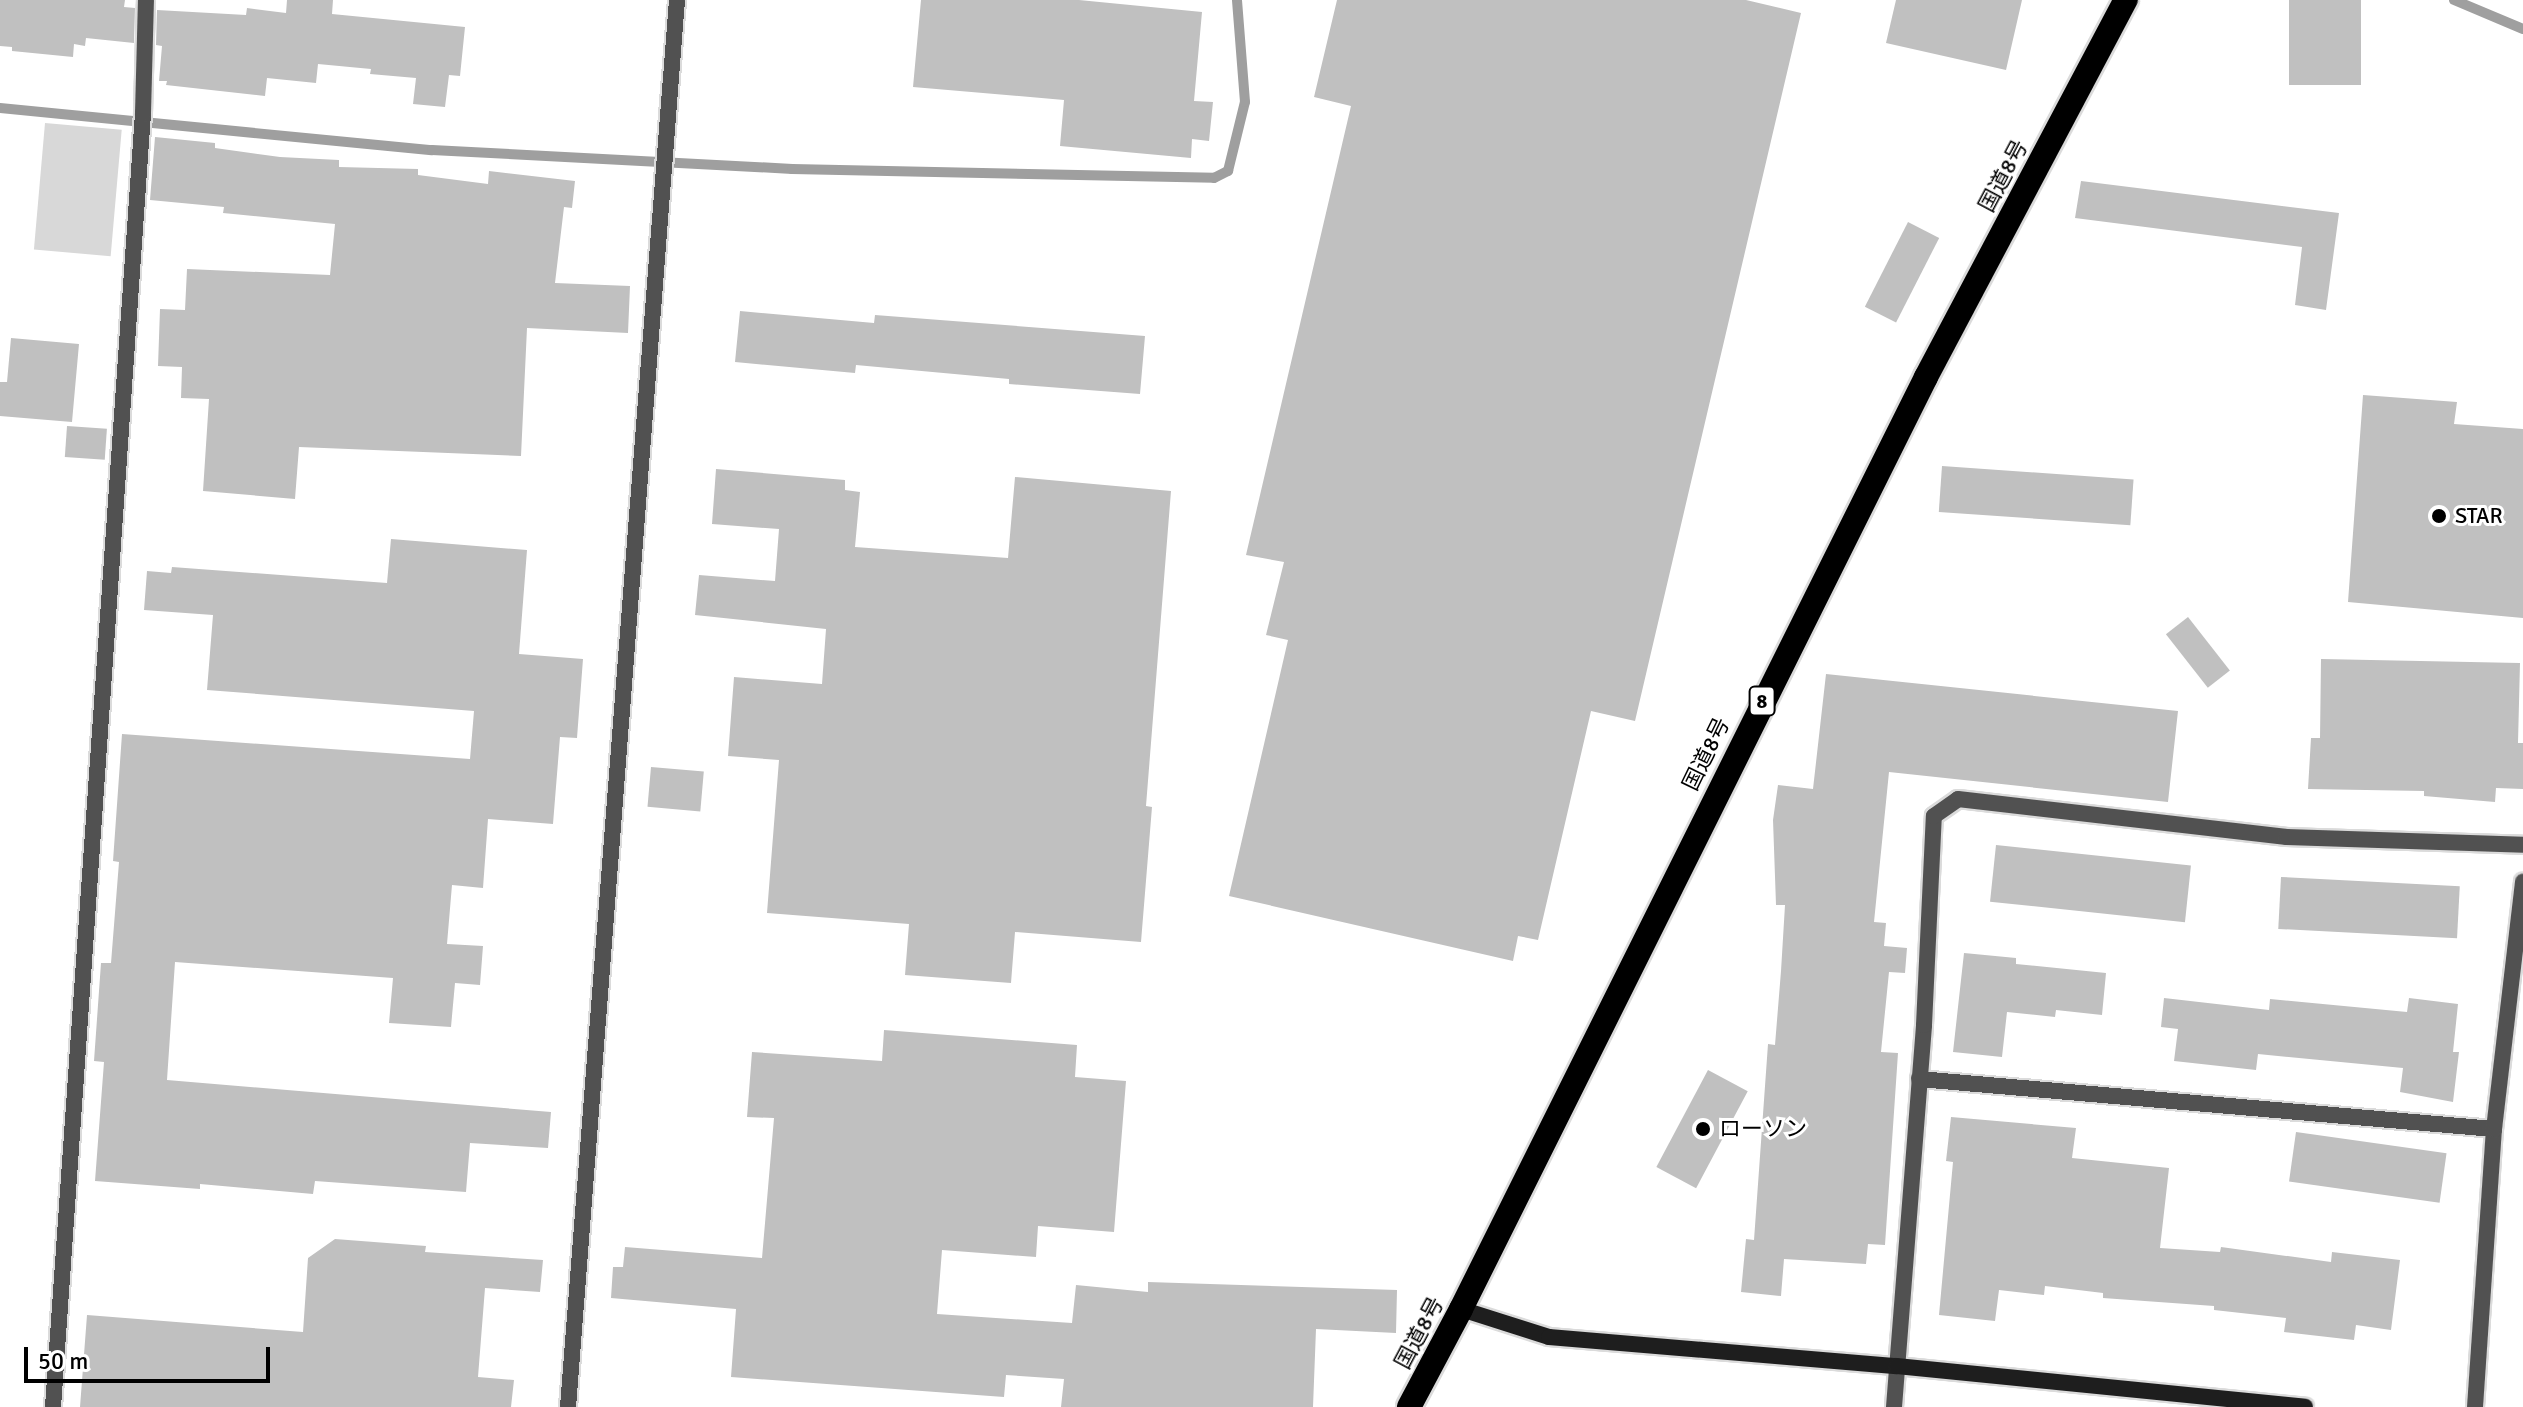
<!DOCTYPE html>
<meta charset="utf-8">
<style>
body{margin:0}
#map{position:relative;width:2523px;height:1407px;overflow:hidden;background:#fff;font-family:Signika,"Noto Sans JP",sans-serif}
div>[style]{position:absolute}
[style*='--x']{left:calc(var(--x)*1px);top:calc(var(--y)*1px);width:calc(var(--w)*1px);rotate:calc(var(--a)*1deg)}
.green>*{inset:0;background:#d8d8d8;transform-origin:0 0}
.stream>*{height:10px;margin:-5px;padding:0 5px;transform-origin:5px;border-radius:5px;background:#9f9f9f}
.building>*{inset:0;background:#c0c0c0;transform-origin:0 0}
.roads{filter:drop-shadow(2px 0 #dbdbdb) drop-shadow(-2px 0 #dbdbdb) drop-shadow(0 2px #dbdbdb) drop-shadow(0 -2px #dbdbdb)}
.street>*{height:16px;margin:-8px;padding:0 8px;transform-origin:8px;border-radius:8px;background:#515151}
.secondary>*{height:16px;margin:-8px;padding:0 8px;transform-origin:8px;border-radius:8px;background:#1e1e1e}
.highway>*{height:24px;margin:-12px;padding:0 12px;transform-origin:12px;border-radius:12px;background:#000}
.dots>*{width:22px;height:22px;translate:-50% -50%;box-sizing:border-box;border:4px solid #fff;border-radius:50%}
span{translate:-50% -50%;white-space:nowrap;text-align:center;line-height:1.15;-webkit-text-stroke:6px #fff;paint-order:stroke}
.shield-label span{padding:2px 6px;background:#fff;border:2px solid;border-radius:6px;-webkit-text-stroke-width:0}
.shield-label{font-size:20px;color:#000;font-weight:700}
.street-label{font-size:22px;color:#000}
.poi-label{font-size:22px;color:#000}
.left{translate:0 -50%;text-align:left}
.scale{position:absolute;left:24px;top:1347px;width:246px;height:36px;box-sizing:border-box;border:4px solid #000;border-top:0;padding-left:10px;font-size:24px;line-height:28px;white-space:nowrap;color:#000;-webkit-text-stroke:6px #fff;paint-order:stroke}
</style>
<div id="map">
<div class="green">
<i style="left:45px;top:123px;width:77px;height:127px;rotate:5deg"></i>
</div>
<div class="stream">
<i style="--x:2454;--y:0;--w:75;--a:22.8"></i>
<i style="--x:0;--y:108;--w:434;--a:5.6"></i>
<i style="--x:432;--y:150;--w:361;--a:3"></i>
<i style="--x:792;--y:169;--w:422;--a:1.2"></i>
<i style="--x:1214;--y:178;--w:16;--a:-27"></i>
<i style="--x:1228;--y:171;--w:71;--a:-76.2"></i>
<i style="--x:1245;--y:102;--w:102;--a:-94.5"></i>
</div>
<div class="building">
<i style="clip-path:polygon(0 0,125px 0,124px 7px,135px 8px,134px 43px,86px 38px,85px 46px,74px 44px,73px 57px,12px 51px,12px 47px,0 46px)"></i>
<i style="clip-path:polygon(287px 0,333px 0,332px 14px,465px 27px,460px 76px,449px 75px,445px 107px,413px 104px,416px 78px,370px 74px,371px 69px,318px 64px,316px 83px,267px 78px,265px 96px,166px 85px,167px 81px,159px 81px,162px 46px,156px 45px,157px 10px,246px 15px,247px 8px,286px 13px)"></i>
<i style="clip-path:polygon(921px 0,1079px 0,1202px 12px,1194px 101px,1213px 102px,1209px 141px,1192px 139px,1191px 158px,1060px 146px,1064px 100px,913px 87px)"></i>
<i style="clip-path:polygon(1337px 0,1746px 0,1801px 13px,1635px 721px,1591px 711px,1538px 940px,1518px 936px,1513px 961px,1229px 896px,1288px 640px,1266px 635px,1284px 562px,1246px 555px,1351px 106px,1314px 97px)"></i>
<i style="clip-path:polygon(1896px 0,2022px 0,2006px 70px,1886px 43px)"></i>
<i style="left:2289px;top:0;width:72px;height:85px"></i>
<i style="clip-path:polygon(155px 137px,215px 143px,215px 148px,280px 157px,339px 160px,339px 167px,418px 169px,418px 175px,488px 184px,489px 171px,575px 181px,572px 208px,564px 207px,555px 283px,630px 286px,628px 333px,527px 328px,521px 456px,299px 447px,295px 499px,203px 491px,209px 399px,181px 398px,182px 367px,158px 366px,160px 309px,185px 310px,187px 269px,330px 275px,335px 224px,223px 213px,224px 207px,150px 200px)"></i>
<i style="clip-path:polygon(2081px 181px,2339px 213px,2326px 310px,2295px 305px,2302px 247px,2075px 218px)"></i>
<i style="left:1908px;top:222px;width:35px;height:95px;rotate:27deg"></i>
<i style="clip-path:polygon(740px 311px,874px 323px,875px 315px,1145px 336px,1140px 394px,1009px 384px,1009px 379px,856px 365px,855px 373px,735px 362px)"></i>
<i style="clip-path:polygon(11px 338px,79px 344px,72px 422px,0 416px,0 382px,7px 382px)"></i>
<i style="clip-path:polygon(2363px 395px,2457px 402px,2454px 424px,2523px 429px,2523px 618px,2348px 602px)"></i>
<i style="left:67px;top:426px;width:40px;height:31px;rotate:4deg"></i>
<i style="left:1942px;top:466px;width:192px;height:46px;rotate:4deg"></i>
<i style="clip-path:polygon(716px 469px,845px 480px,845px 490px,860px 492px,855px 547px,1008px 558px,1015px 477px,1171px 491px,1146px 806px,1152px 807px,1141px 942px,1015px 932px,1011px 983px,905px 975px,909px 924px,767px 913px,779px 760px,728px 756px,734px 677px,822px 684px,826px 629px,695px 615px,699px 575px,775px 581px,779px 529px,712px 524px)"></i>
<i style="clip-path:polygon(391px 539px,527px 550px,519px 654px,583px 659px,577px 738px,560px 737px,553px 824px,488px 819px,483px 888px,452px 885px,447px 944px,483px 946px,480px 985px,455px 983px,451px 1027px,389px 1023px,393px 978px,175px 962px,167px 1080px,551px 1112px,548px 1148px,470px 1143px,466px 1192px,315px 1181px,313px 1194px,200px 1184px,200px 1189px,95px 1181px,104px 1062px,94px 1061px,101px 963px,111px 963px,119px 862px,113px 861px,122px 734px,470px 759px,474px 711px,207px 690px,213px 615px,144px 610px,147px 571px,171px 573px,172px 567px,387px 583px)"></i>
<i style="left:2188px;top:617px;width:68px;height:28px;rotate:52deg"></i>
<i style="clip-path:polygon(2321px 659px,2520px 663px,2518px 743px,2523px 743px,2523px 789px,2496px 788px,2495px 802px,2424px 796px,2424px 791px,2308px 789px,2311px 738px,2320px 738px)"></i>
<i style="clip-path:polygon(1826px 674px,2178px 711px,2168px 802px,1889px 772px,1874px 922px,1886px 923px,1884px 946px,1907px 948px,1905px 973px,1889px 972px,1881px 1052px,1898px 1053px,1885px 1245px,1868px 1244px,1866px 1264px,1784px 1259px,1781px 1296px,1741px 1292px,1746px 1239px,1754px 1240px,1768px 1044px,1775px 1045px,1781px 971px,1785px 905px,1776px 905px,1773px 820px,1778px 785px,1813px 789px)"></i>
<i style="left:651px;top:767px;width:53px;height:40px;rotate:5deg"></i>
<i style="left:1996px;top:845px;width:196px;height:57px;rotate:6deg"></i>
<i style="left:2281px;top:877px;width:179px;height:52px;rotate:3deg"></i>
<i style="clip-path:polygon(1964px 953px,2016px 958px,2016px 964px,2106px 973px,2102px 1015px,2056px 1010px,2055px 1017px,2007px 1012px,2002px 1057px,1953px 1052px)"></i>
<i style="clip-path:polygon(2164px 998px,2269px 1010px,2270px 999px,2407px 1012px,2409px 998px,2458px 1004px,2453px 1052px,2459px 1052px,2453px 1102px,2400px 1092px,2403px 1068px,2258px 1054px,2256px 1070px,2174px 1061px,2178px 1029px,2161px 1027px)"></i>
<i style="clip-path:polygon(884px 1030px,1077px 1045px,1075px 1077px,1126px 1081px,1114px 1232px,1038px 1226px,1036px 1257px,942px 1250px,937px 1314px,1072px 1323px,1076px 1285px,1148px 1292px,1148px 1282px,1397px 1290px,1396px 1333px,1316px 1329px,1313px 1407px,1061px 1407px,1064px 1379px,1006px 1375px,1004px 1397px,731px 1377px,736px 1309px,611px 1298px,613px 1267px,623px 1267px,625px 1247px,762px 1258px,774px 1118px,747px 1117px,752px 1052px,882px 1061px)"></i>
<i style="left:1708px;top:1070px;width:45px;height:110px;rotate:28deg"></i>
<i style="clip-path:polygon(1951px 1117px,2076px 1128px,2072px 1158px,2169px 1168px,2160px 1248px,2220px 1252px,2221px 1247px,2331px 1262px,2332px 1252px,2400px 1260px,2391px 1330px,2356px 1325px,2354px 1340px,2284px 1332px,2286px 1318px,2214px 1310px,2214px 1306px,2103px 1298px,2103px 1293px,2045px 1286px,2044px 1295px,1999px 1290px,1995px 1321px,1939px 1315px,1953px 1162px,1946px 1161px)"></i>
<i style="left:2296px;top:1132px;width:152px;height:50px;rotate:8deg"></i>
<i style="clip-path:polygon(335px 1239px,426px 1246px,425px 1252px,543px 1260px,540px 1292px,485px 1288px,478px 1377px,514px 1380px,511px 1407px,80px 1407px,87px 1315px,303px 1332px,308px 1258px)"></i>
</div>
<div class="roads">
<div class="street">
<i style="--x:1919;--y:1079;--w:577;--a:4.97"></i>
<i style="--x:53;--y:1407;--w:1297;--a:-86.02"></i>
<i style="--x:143;--y:113;--w:113;--a:-88.5"></i>
<i style="--x:568;--y:1407;--w:1411;--a:-85.57"></i>
<i style="--x:1894;--y:1407;--w:383;--a:-85.5"></i>
<i style="--x:1924;--y:1025;--w:209;--a:-87.3"></i>
<i style="--x:1934;--y:816;--w:29;--a:-35"></i>
<i style="--x:1958;--y:799;--w:331;--a:6.6"></i>
<i style="--x:2287;--y:837;--w:236;--a:1.9"></i>
<i style="--x:2475;--y:1407;--w:279;--a:-86.1"></i>
<i style="--x:2494;--y:1129;--w:249;--a:-83.3"></i>
</div>
<div class="secondary">
<i style="--x:1461;--y:1309;--w:92;--a:17.7"></i>
<i style="--x:1549;--y:1337;--w:349;--a:4.8"></i>
<i style="--x:1897;--y:1366;--w:410;--a:5.7"></i>
</div>
<div class="highway">
<i style="--x:1409;--y:1407;--w:111;--a:-62"></i>
<i style="--x:1461;--y:1309;--w:1042;--a:-63.48"></i>
<i style="--x:1926;--y:377;--w:427;--a:-62.1"></i>
</div>
</div>
<div class="dots">
<i style="left:2439px;top:516px;background:#000"></i>
<i style="left:1703px;top:1129px;background:#000"></i>
</div>
<div class="shield-label">
<span style="left:1762px;top:701px">8</span>
</div>
<div class="street-label">
<span style="left:2003px;top:176px;rotate:-62deg">国道8号</span>
<span style="left:1706px;top:754px;rotate:-64deg">国道8号</span>
<span style="left:1419px;top:1333px;rotate:-62deg">国道8号</span>
</div>
<div class="poi-label">
<span class="left" style="left:2455px;top:516px">STAR</span>
<span class="left" style="left:1719px;top:1129px">ローソン</span>
</div>
<div class="scale">50 m</div>
</div>
